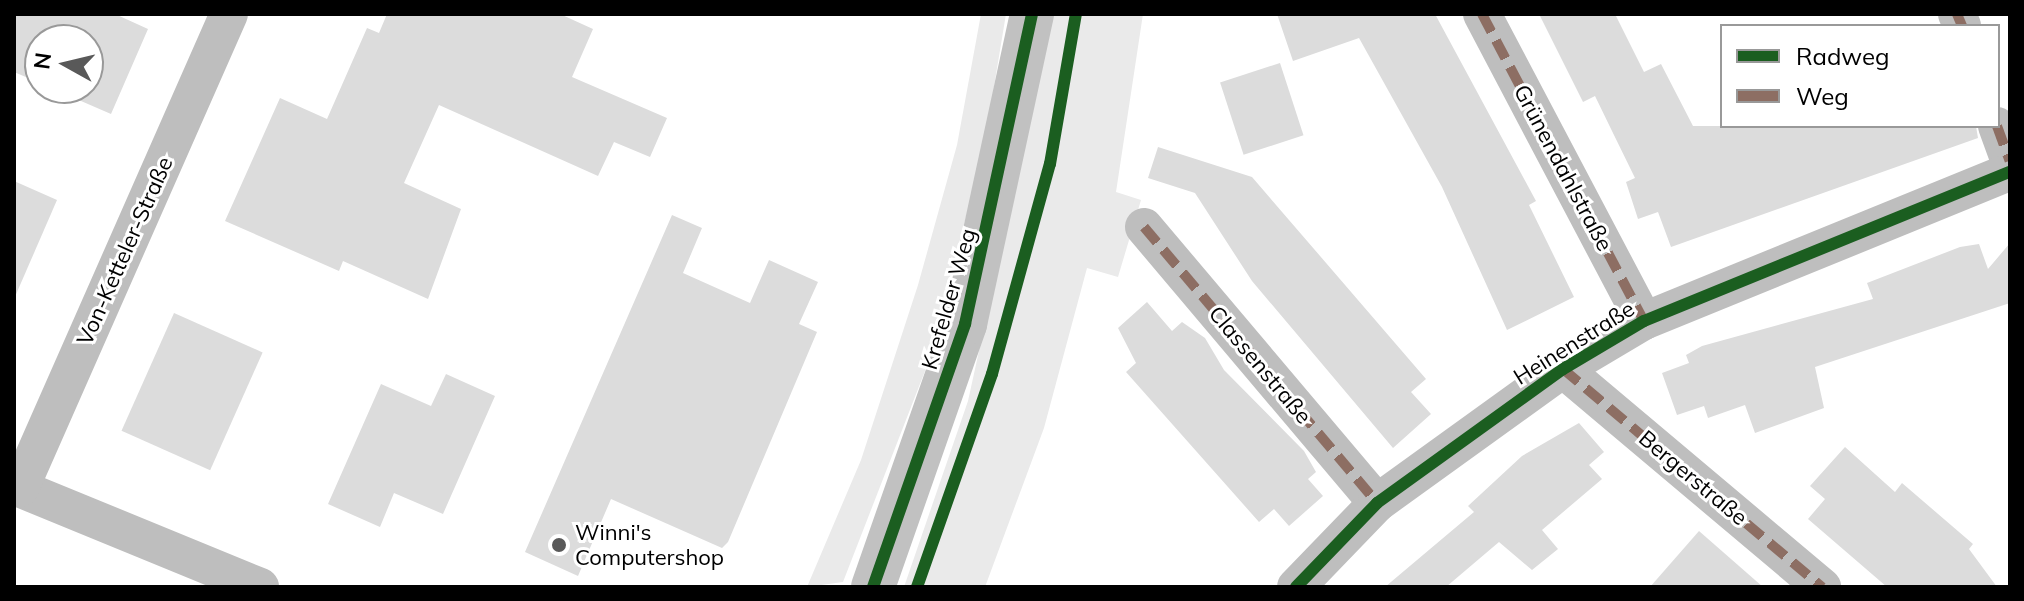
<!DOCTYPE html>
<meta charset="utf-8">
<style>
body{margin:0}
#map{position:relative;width:2024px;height:601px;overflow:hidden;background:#fff;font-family:Mulish,sans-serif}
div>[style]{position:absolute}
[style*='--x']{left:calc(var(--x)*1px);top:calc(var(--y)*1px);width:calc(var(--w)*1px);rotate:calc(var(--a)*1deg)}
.green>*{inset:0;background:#eaeaea}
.building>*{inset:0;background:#dcdcdc;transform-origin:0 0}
.street>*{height:38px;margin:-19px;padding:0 19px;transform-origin:19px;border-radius:19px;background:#bebebe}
.secondary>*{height:44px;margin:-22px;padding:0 22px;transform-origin:22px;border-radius:22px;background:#c1c1c1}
.quiet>*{height:10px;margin-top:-5px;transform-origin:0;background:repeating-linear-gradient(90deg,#8d6e63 0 20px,transparent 0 30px)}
.cycleway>*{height:12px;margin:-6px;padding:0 6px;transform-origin:6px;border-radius:6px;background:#1b5e20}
.dots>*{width:22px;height:22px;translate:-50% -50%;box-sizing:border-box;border:4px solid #fff;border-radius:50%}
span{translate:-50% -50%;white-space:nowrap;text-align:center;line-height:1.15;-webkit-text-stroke:6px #fff;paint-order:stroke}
.street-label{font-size:22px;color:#000}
.poi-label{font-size:22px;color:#000}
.left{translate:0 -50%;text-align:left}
.frame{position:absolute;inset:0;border:16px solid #000;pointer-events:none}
.legend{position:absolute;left:1720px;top:24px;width:280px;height:104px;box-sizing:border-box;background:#fff;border:2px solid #999;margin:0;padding:10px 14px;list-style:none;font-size:24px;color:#000}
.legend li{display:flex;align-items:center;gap:16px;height:40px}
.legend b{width:40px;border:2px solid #999}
.north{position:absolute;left:24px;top:24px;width:80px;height:80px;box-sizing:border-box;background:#fff;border:2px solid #999;border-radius:50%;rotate:278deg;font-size:22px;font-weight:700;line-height:32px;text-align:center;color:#000}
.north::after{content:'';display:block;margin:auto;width:28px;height:36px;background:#595959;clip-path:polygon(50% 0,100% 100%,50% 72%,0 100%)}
</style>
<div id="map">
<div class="green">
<i style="clip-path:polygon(981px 14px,1006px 14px,983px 153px,925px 371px,843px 582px,807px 587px,861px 460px,918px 285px,957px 145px)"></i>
<i style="clip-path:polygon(1053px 14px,1143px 14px,1116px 192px,1141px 200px,1118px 277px,1087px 268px,1044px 428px,985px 587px,904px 587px,968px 401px)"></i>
</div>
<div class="building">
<i style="clip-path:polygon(14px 14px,115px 14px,148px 29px,111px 114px,51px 88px,88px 88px,88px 40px,40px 40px,40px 83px,14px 72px)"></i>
<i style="clip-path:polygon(387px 14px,560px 14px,593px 29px,572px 77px,667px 118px,650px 157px,614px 142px,598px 176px,439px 105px,404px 183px,461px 209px,428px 299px,343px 261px,339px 271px,225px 221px,280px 98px,327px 119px,367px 28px,379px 33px)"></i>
<i style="clip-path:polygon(1277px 14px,1435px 14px,1536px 201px,1529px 205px,1574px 297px,1507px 330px,1442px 187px,1359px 38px,1293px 61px)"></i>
<i style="clip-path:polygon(1539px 14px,1615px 14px,1644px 72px,1661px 64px,1693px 126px,1976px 126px,1978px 138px,1671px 247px,1658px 212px,1638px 219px,1626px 182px,1635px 178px,1612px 131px,1595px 96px,1583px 102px)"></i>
<i style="left:1280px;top:63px;width:76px;height:63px;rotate:72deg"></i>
<i style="clip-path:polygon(1158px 147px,1252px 177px,1426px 379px,1411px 392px,1431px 414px,1393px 448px,1252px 281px,1195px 193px,1148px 178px)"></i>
<i style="clip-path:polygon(14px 181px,57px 200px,14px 299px)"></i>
<i style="clip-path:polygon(672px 215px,702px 228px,683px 273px,750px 303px,769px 260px,818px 282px,799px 324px,817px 332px,728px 542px,722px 548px,611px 499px,578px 576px,525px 552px)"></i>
<i style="clip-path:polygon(2010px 243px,2010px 303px,1815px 367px,1824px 408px,1755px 433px,1745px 405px,1708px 418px,1704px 406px,1677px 415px,1662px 373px,1689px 363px,1686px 355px,1702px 346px,1873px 299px,1867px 283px,1960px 247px,1979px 244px,1988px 269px)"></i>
<i style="clip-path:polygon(1147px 302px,1172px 331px,1182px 322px,1205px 338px,1224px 370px,1304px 451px,1316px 472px,1308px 479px,1323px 496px,1289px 526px,1274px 509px,1259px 522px,1126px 372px,1136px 363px,1118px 328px)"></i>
<i style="left:174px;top:313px;width:97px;height:129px;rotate:24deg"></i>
<i style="clip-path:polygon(446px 374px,495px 396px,443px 514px,394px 493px,380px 527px,328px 504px,381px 384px,431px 406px)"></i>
<i style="clip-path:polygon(1579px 423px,1604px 452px,1589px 465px,1602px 479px,1542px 530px,1558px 549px,1532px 570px,1499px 542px,1446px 587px,1385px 587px,1474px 512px,1468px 506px,1522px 456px)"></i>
<i style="clip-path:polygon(1845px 447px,1895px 492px,1902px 483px,1973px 544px,1969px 549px,1997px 587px,1887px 587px,1808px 519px,1825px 499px,1810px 486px)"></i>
<i style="clip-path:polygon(1699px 531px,1763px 587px,1650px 587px)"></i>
</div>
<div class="street">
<i style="--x:1482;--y:14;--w:347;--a:62.2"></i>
<i style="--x:1957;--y:14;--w:13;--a:67"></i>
<i style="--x:1997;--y:126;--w:37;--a:70"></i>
<i style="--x:1144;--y:227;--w:361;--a:49.8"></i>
<i style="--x:1563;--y:369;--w:339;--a:40.1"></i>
<i style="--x:14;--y:486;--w:266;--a:22.3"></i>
<i style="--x:20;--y:488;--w:518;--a:-66.21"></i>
<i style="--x:1296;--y:587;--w:117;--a:-46"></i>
<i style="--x:1377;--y:503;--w:229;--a:-35.8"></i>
<i style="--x:1563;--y:369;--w:94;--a:-30.7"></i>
<i style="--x:1644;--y:321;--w:395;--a:-22.2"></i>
</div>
<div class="secondary">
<i style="--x:873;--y:587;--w:279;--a:-70.7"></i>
<i style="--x:965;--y:324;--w:317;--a:-77.8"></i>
</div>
<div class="quiet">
<i style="--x:1482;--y:14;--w:347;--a:62.2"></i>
<i style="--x:1957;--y:14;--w:13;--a:67"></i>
<i style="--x:1997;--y:126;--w:37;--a:70"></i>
<i style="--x:1144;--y:227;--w:361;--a:49.8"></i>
<i style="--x:1563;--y:369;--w:339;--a:40.1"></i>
</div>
<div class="cycleway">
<i style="--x:873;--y:587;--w:279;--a:-70.7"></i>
<i style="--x:965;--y:324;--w:317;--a:-77.8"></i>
<i style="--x:917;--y:587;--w:226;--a:-70.6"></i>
<i style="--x:992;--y:374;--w:218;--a:-74.6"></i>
<i style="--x:1050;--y:164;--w:152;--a:-80.2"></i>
<i style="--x:1296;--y:587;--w:117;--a:-46"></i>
<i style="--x:1377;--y:503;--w:229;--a:-35.8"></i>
<i style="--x:1563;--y:369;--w:94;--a:-30.7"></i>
<i style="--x:1644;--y:321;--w:395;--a:-22.2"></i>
</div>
<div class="dots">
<i style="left:559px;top:545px;background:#595959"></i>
</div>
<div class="street-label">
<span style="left:1563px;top:168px;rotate:62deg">Grünendahlstraße</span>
<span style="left:125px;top:251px;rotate:-66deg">Von-Ketteler-Straße</span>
<span style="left:949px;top:299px;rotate:-74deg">Krefelder Weg</span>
<span style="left:1574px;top:343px;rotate:-32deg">Heinenstraße</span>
<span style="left:1260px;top:365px;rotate:50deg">Classenstraße</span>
<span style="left:1693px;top:478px;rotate:40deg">Bergerstraße</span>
</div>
<div class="poi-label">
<span class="left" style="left:575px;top:545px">Winni's<br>Computershop</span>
</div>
<div class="frame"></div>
<ul class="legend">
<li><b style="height:10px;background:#1b5e20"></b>Radweg</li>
<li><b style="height:10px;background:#8d6e63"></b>Weg</li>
</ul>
<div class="north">N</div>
</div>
